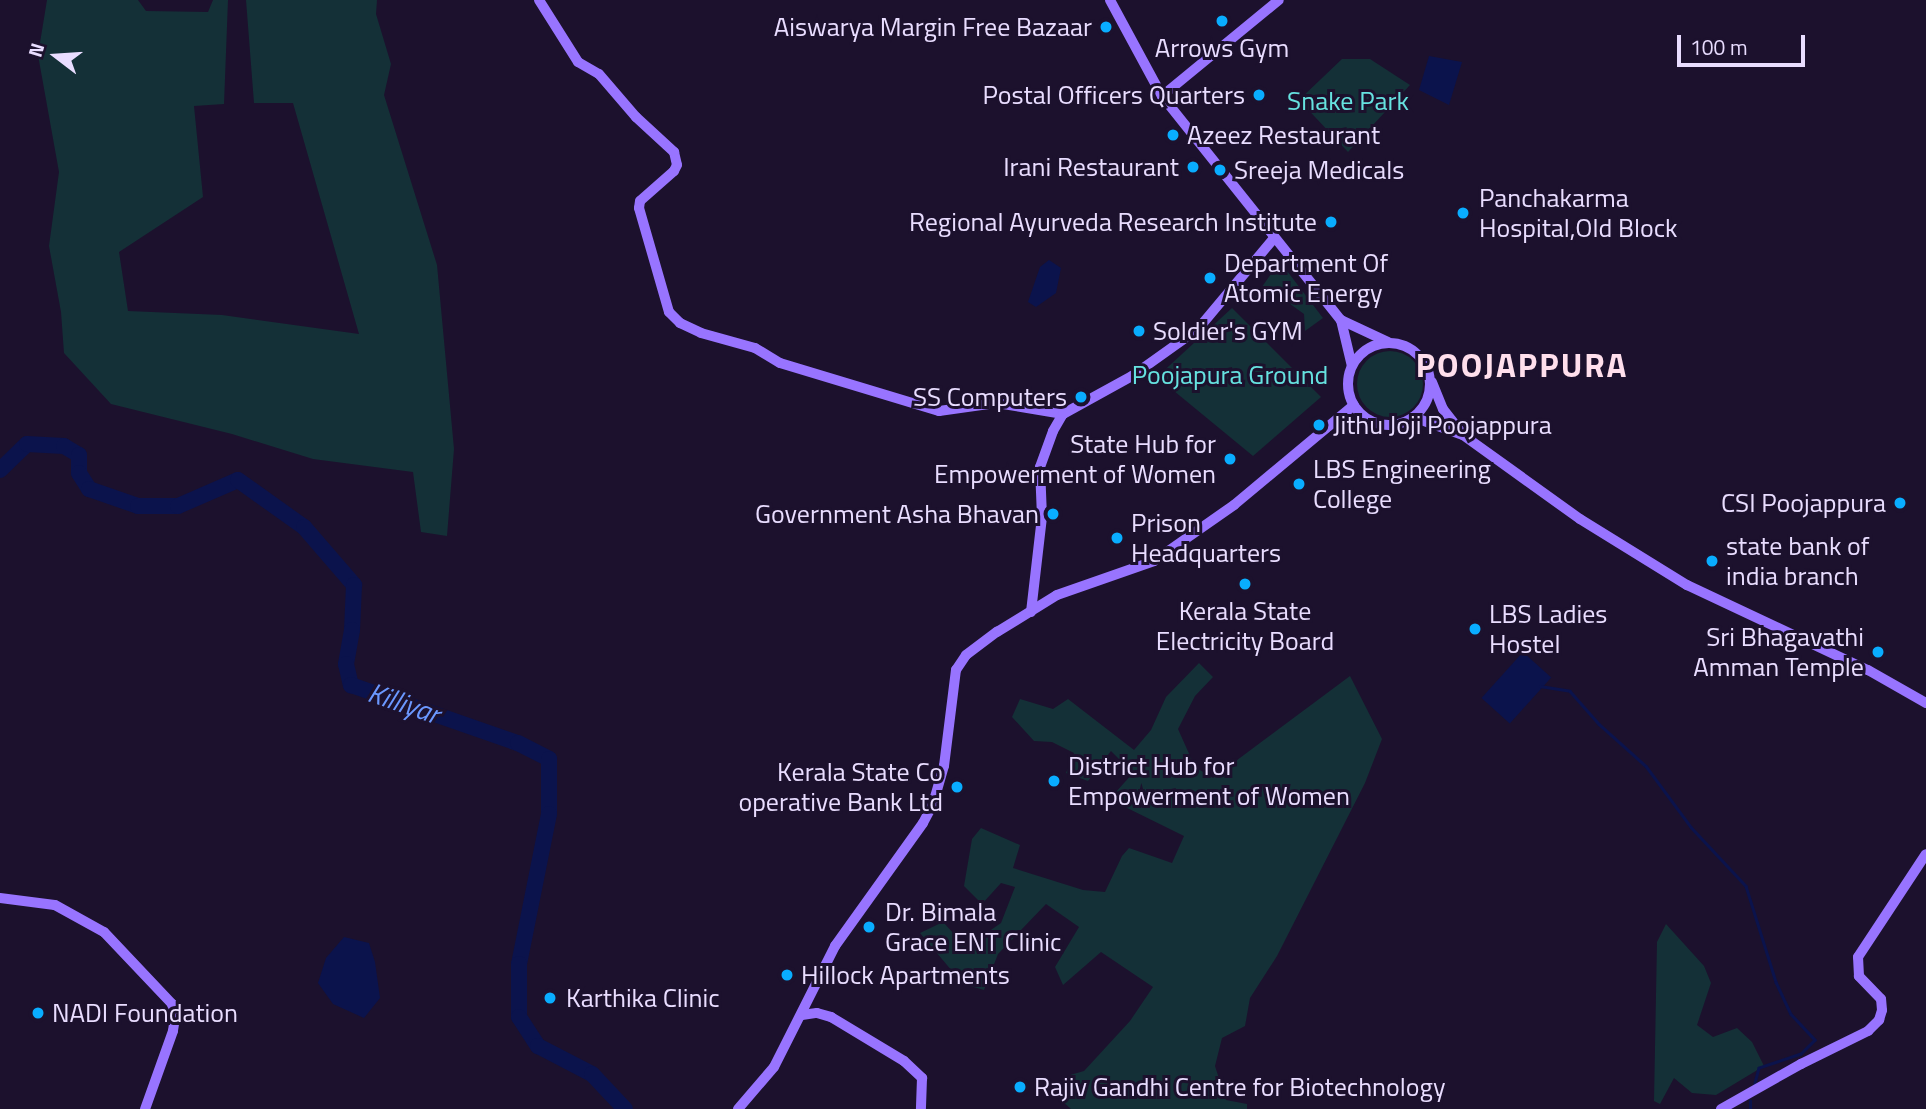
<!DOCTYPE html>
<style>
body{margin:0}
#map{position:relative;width:1926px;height:1109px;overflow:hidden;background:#1c112d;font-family:"Titillium Web",sans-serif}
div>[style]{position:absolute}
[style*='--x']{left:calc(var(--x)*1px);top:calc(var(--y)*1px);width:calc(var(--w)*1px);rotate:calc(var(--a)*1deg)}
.green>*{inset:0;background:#143037}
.round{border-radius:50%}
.water>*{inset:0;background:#0b134c;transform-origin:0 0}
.stream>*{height:2.5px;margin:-1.25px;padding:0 1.25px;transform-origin:1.25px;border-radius:1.25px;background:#0b134c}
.river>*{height:16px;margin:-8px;padding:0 8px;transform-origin:8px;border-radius:8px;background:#0b134c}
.secondary>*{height:10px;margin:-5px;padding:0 5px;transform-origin:5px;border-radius:5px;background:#9874ff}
.secondary>.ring{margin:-5px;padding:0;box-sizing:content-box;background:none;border:10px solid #9874ff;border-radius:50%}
.dots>*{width:19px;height:19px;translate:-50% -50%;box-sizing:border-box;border:4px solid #1c112d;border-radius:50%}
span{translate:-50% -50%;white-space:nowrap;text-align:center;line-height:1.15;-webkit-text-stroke:6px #1c112d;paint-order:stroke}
.poi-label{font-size:26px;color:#e9ddff}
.right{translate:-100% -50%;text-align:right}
.left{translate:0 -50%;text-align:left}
.park-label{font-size:26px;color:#66e2e0}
.water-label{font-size:28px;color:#6b98ff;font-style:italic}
.district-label{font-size:33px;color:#ffdfec;font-weight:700;letter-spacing:2px}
.north{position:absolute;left:21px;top:21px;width:70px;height:70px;-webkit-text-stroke:5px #1c112d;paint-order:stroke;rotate:287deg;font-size:19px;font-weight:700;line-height:28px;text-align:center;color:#e9ddff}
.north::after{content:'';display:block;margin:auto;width:24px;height:32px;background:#e9ddff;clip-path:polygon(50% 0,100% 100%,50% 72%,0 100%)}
.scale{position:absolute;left:1677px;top:35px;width:128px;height:32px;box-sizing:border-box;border:4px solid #e9ddff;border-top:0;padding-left:9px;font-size:21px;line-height:24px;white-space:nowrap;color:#e9ddff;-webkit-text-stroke:5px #1c112d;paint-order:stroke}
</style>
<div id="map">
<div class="green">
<i style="clip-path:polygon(47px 0,138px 0,146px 11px,208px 12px,213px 0,228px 0,224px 104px,194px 106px,203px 197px,119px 252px,128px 311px,222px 315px,359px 334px,293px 103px,254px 103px,246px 0,377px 0,376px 14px,391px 64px,384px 95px,437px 265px,454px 449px,447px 536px,421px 532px,413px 472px,313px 459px,232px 434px,111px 404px,64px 353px,61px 312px,49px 246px,59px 172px,38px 55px)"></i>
<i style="clip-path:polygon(1342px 59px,1370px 59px,1410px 85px,1348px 152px,1299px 100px)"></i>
<i style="clip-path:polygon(1284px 267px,1323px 318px,1305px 331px,1304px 314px,1279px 296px,1274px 305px,1252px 301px,1271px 274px)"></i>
<i style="clip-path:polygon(1232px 308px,1321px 397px,1253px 456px,1157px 377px)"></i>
<i class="round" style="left:1357px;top:351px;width:66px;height:66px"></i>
<i style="clip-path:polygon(1199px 663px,1213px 677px,1195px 696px,1178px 729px,1195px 767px,1213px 778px,1350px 676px,1382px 739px,1365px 783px,1277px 956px,1250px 998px,1245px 1026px,1222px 1038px,1215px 1066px,1226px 1100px,1247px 1104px,1247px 1109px,1071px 1109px,1062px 1101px,1070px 1075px,1084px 1071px,1130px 1021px,1153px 987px,1101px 952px,1063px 985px,1055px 967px,1079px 927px,1046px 904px,998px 954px,984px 990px,963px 984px,920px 933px,943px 922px,966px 947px,1001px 923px,1015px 887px,1001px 883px,982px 904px,964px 886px,972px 839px,981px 828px,1020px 845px,1013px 868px,1083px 890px,1105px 892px,1122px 856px,1129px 848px,1172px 863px,1184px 836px,1117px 803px,1115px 793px,1133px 773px,1111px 751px,1088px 781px,1066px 773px,1074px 753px,1052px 742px,1034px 741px,1012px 717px,1020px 699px,1053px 709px,1068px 699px,1134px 750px,1151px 730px,1166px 697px)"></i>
<i style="clip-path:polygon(1666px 924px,1704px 966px,1711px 983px,1697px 1025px,1713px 1037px,1737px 1028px,1752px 1042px,1764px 1066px,1716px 1095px,1692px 1093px,1674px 1078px,1660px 1104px,1654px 1101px,1657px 942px)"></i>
</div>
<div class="water">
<i style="clip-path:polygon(1429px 56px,1462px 62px,1449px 105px,1419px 90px)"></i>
<i style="clip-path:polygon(1049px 260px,1061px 268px,1056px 293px,1036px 307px,1028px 302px,1040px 267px)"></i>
<i style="left:1523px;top:652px;width:38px;height:62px;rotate:42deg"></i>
<i style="clip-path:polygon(344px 937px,369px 943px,375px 962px,380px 998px,364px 1018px,333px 1004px,318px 983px,326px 958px)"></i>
</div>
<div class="stream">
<i style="--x:1540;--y:686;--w:30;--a:9"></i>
<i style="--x:1570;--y:691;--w:44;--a:48.7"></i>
<i style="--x:1599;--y:724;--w:63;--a:41.8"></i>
<i style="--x:1646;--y:766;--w:76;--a:53.6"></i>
<i style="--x:1691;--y:827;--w:81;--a:47"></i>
<i style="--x:1746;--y:886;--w:101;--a:72.6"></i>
<i style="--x:1776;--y:982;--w:35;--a:65"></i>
<i style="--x:1791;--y:1014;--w:35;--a:47"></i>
<i style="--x:1815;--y:1040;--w:20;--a:135"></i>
<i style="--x:1801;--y:1054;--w:44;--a:161.6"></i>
<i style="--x:1759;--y:1068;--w:16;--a:105"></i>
<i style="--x:1750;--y:1109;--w:8;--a:-90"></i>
</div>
<div class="river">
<i style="--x:0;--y:470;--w:37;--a:-44"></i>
<i style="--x:27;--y:444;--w:37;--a:3"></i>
<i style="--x:64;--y:446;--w:17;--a:31"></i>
<i style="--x:79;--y:455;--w:18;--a:90"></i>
<i style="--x:79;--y:473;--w:19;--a:58"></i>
<i style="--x:89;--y:489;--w:52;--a:19.1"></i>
<i style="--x:138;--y:506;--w:40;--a:0"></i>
<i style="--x:178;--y:506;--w:65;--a:-23.4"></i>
<i style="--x:238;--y:480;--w:81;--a:35.5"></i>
<i style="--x:304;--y:527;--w:77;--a:49.2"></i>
<i style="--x:354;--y:585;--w:45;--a:92.5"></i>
<i style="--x:352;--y:630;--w:35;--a:100"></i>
<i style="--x:346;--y:664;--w:22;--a:77"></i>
<i style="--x:351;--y:685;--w:177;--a:19.2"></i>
<i style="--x:518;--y:743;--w:35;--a:27"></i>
<i style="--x:549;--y:759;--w:55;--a:90"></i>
<i style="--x:549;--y:814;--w:153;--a:101.3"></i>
<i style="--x:519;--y:964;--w:53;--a:90"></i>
<i style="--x:519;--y:1017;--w:35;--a:57"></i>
<i style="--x:538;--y:1046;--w:61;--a:27.4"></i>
<i style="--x:592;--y:1074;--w:48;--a:46.7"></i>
</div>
<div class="secondary">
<i style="--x:539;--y:0;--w:73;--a:57.8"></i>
<i style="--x:578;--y:62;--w:24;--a:30"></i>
<i style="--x:599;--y:74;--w:57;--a:49.3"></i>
<i style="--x:636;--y:117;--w:52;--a:42.6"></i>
<i style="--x:674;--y:152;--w:13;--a:77"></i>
<i style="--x:677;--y:165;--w:7;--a:117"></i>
<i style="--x:674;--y:171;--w:45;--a:138.6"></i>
<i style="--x:640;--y:201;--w:7;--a:98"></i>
<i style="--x:639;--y:208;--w:108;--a:73.9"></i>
<i style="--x:669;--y:312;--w:16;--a:45"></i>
<i style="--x:680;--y:323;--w:23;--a:25"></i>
<i style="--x:701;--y:333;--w:56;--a:15.5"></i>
<i style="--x:755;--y:348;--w:29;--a:31"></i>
<i style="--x:780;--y:363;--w:166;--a:16.8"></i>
<i style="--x:939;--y:411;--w:59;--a:-7.9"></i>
<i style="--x:997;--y:403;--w:67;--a:9.5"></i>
<i style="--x:1110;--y:0;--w:109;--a:61.6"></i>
<i style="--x:1162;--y:96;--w:287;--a:51.4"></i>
<i style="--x:1341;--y:320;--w:47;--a:76.6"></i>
<i style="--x:1162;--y:96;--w:151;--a:-39.4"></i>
<i style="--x:1341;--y:320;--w:52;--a:25.1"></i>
<i class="ring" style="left:1348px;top:343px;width:72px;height:72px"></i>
<i style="--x:1432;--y:382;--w:29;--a:68"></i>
<i style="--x:1443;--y:409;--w:29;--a:52"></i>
<i style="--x:1413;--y:417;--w:53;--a:19.8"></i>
<i style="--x:1463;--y:435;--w:144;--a:35.7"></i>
<i style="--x:1580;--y:519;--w:126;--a:31.7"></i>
<i style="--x:1687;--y:585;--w:200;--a:25.2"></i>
<i style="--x:1868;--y:670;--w:67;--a:29.6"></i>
<i style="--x:1031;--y:612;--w:96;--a:-83.4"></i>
<i style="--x:1042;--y:517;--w:50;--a:-92.3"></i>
<i style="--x:1040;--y:467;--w:38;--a:-70"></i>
<i style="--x:1053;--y:431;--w:20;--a:-60"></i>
<i style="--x:1063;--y:414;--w:79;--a:-28.8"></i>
<i style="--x:1132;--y:376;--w:81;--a:-35.5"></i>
<i style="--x:1198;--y:329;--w:119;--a:-50.1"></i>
<i style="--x:0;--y:898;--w:55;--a:7.3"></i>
<i style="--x:55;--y:905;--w:56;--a:28.9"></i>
<i style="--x:104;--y:932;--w:99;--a:46.6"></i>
<i style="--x:172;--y:1004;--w:14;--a:78"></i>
<i style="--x:175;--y:1018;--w:13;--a:99"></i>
<i style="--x:173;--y:1031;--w:83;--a:109.7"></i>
<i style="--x:802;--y:1015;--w:15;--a:-8"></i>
<i style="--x:817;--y:1013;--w:15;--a:16"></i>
<i style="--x:831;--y:1017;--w:85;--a:31.1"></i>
<i style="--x:904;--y:1061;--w:25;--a:43"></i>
<i style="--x:922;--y:1078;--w:31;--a:92"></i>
<i style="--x:738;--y:1109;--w:55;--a:-49.4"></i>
<i style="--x:774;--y:1067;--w:136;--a:-63.2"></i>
<i style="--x:835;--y:946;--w:151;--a:-54.4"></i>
<i style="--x:923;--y:823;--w:21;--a:-62"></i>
<i style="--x:933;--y:804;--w:40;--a:-74"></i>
<i style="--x:944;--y:766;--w:97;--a:-82.9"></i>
<i style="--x:956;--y:670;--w:18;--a:-56"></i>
<i style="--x:966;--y:655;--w:39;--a:-37"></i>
<i style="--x:997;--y:632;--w:70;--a:-31.7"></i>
<i style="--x:1057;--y:595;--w:103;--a:-19.3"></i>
<i style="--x:1154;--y:561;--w:98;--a:-35"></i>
<i style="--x:1234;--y:505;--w:156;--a:-39.8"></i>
<i style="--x:1721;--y:1109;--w:92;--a:-29.4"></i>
<i style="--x:1801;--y:1064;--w:75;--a:-26.2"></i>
<i style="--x:1868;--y:1031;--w:16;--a:-45"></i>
<i style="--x:1879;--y:1020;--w:10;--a:-73"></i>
<i style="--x:1882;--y:1010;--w:11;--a:-95"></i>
<i style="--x:1881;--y:999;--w:32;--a:-134"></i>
<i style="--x:1859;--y:976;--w:19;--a:-93"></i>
<i style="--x:1858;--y:957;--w:123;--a:-56.6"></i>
</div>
<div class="dots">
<i style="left:1222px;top:21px;background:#09adff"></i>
<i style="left:1106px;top:27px;background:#09adff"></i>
<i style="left:1259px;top:95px;background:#09adff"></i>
<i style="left:1173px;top:135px;background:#09adff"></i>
<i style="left:1193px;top:167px;background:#09adff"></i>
<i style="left:1220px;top:170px;background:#09adff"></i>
<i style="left:1463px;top:213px;background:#09adff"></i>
<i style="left:1331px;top:222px;background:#09adff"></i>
<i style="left:1210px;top:278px;background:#09adff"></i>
<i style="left:1139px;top:331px;background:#09adff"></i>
<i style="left:1081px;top:397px;background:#09adff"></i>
<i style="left:1319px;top:425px;background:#09adff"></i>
<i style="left:1230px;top:459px;background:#09adff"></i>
<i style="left:1299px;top:484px;background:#09adff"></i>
<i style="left:1900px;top:503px;background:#09adff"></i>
<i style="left:1053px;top:514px;background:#09adff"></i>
<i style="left:1117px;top:538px;background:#09adff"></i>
<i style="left:1712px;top:561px;background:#09adff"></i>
<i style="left:1245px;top:584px;background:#09adff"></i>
<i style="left:1475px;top:629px;background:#09adff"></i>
<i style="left:1878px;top:652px;background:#09adff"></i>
<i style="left:1054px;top:781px;background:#09adff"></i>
<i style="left:957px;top:787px;background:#09adff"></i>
<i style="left:869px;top:927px;background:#09adff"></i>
<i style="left:787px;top:975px;background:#09adff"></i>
<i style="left:550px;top:998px;background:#09adff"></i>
<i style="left:38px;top:1013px;background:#09adff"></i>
<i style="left:1020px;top:1087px;background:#09adff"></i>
</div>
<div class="poi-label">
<span class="right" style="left:1092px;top:27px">Aiswarya Margin Free Bazaar</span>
<span style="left:1222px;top:48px">Arrows Gym</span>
<span class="right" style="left:1245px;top:95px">Postal Officers Quarters</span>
<span class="left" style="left:1187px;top:135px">Azeez Restaurant</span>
<span class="right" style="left:1179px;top:167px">Irani Restaurant</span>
<span class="left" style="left:1234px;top:170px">Sreeja Medicals</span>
<span class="left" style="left:1479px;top:213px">Panchakarma<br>Hospital,Old Block</span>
<span class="right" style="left:1317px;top:222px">Regional Ayurveda Research Institute</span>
<span class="left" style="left:1224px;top:278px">Department Of<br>Atomic Energy</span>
<span class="left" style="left:1153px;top:331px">Soldier's GYM</span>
<span class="right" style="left:1067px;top:397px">SS Computers</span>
<span class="left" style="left:1333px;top:425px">Jithu Joji Poojappura</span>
<span class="right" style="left:1216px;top:459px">State Hub for<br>Empowerment of Women</span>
<span class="left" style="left:1313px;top:484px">LBS Engineering<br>College</span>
<span class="right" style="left:1886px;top:503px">CSI Poojappura</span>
<span class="right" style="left:1039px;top:514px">Government Asha Bhavan</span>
<span class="left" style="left:1131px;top:538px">Prison<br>Headquarters</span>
<span class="left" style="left:1726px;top:561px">state bank of<br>india branch</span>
<span style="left:1245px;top:626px">Kerala State<br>Electricity Board</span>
<span class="left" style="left:1489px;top:629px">LBS Ladies<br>Hostel</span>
<span class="right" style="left:1864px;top:652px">Sri Bhagavathi<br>Amman Temple</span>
<span class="left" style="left:1068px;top:781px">District Hub for<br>Empowerment of Women</span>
<span class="right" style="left:943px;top:787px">Kerala State Co<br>operative Bank Ltd</span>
<span class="left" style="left:885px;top:927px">Dr. Bimala<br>Grace ENT Clinic</span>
<span class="left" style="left:801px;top:975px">Hillock Apartments</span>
<span class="left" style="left:566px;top:998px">Karthika Clinic</span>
<span class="left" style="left:52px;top:1013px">NADI Foundation</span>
<span class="left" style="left:1034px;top:1087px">Rajiv Gandhi Centre for Biotechnology</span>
</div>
<div class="park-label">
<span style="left:1348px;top:101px">Snake Park</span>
<span style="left:1230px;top:375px">Poojapura Ground</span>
</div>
<div class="water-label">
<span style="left:404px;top:703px;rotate:19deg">Killiyar</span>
</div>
<div class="district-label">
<span style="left:1522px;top:366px">POOJAPPURA</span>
</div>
<div class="north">N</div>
<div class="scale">100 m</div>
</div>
